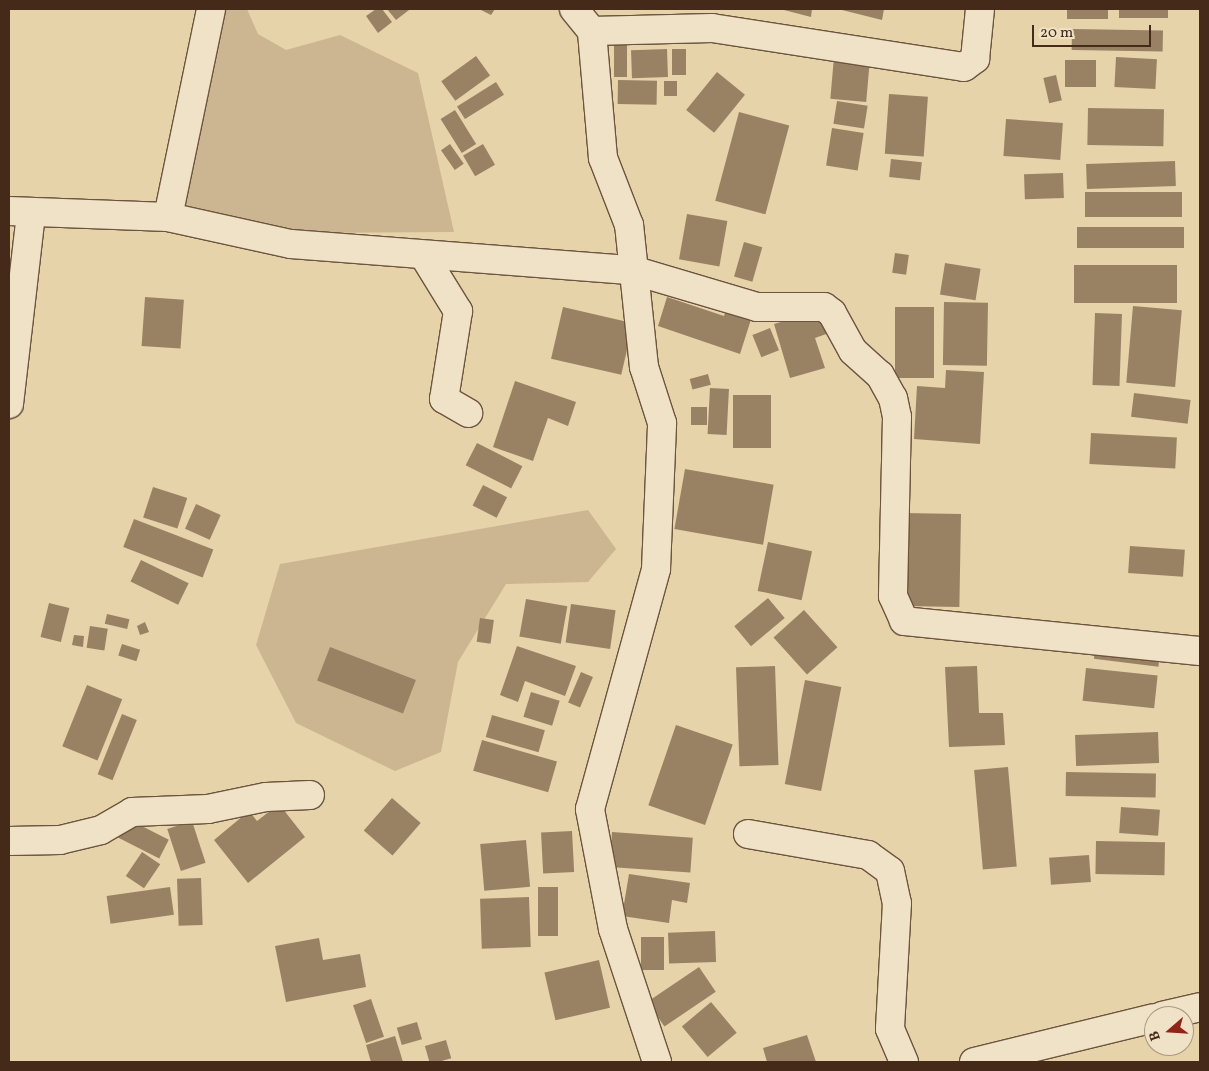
<!DOCTYPE html>
<style>
body{margin:0}
#map{position:relative;width:1209px;height:1071px;overflow:hidden;background:#e6d3a9;font-family:Vollkorn,serif}
div>[style]{position:absolute}
[style*='--x']{left:calc(var(--x)*1px);top:calc(var(--y)*1px);width:calc(var(--w)*1px);rotate:calc(var(--a)*1deg)}
.green>*{inset:0;background:#cbb691}
.building>*{inset:0;background:#998264;transform-origin:0 0}
.roads{filter:drop-shadow(1px 0 #6d543e) drop-shadow(-1px 0 #6d543e) drop-shadow(0 1px #6d543e) drop-shadow(0 -1px #6d543e)}
.minor>*{height:28px;margin:-14px;padding:0 14px;transform-origin:14px;border-radius:14px;background:#efe2c7}
span{translate:-50% -50%;white-space:nowrap;text-align:center;line-height:1.15;-webkit-text-stroke:4.5px #efe2c7;paint-order:stroke}
.frame{position:absolute;inset:0;border:10px solid #452a1a;pointer-events:none}
.north{position:absolute;left:1144px;top:1006px;width:50px;height:50px;box-sizing:border-box;background:#efe2c7;border:1px solid #ab9882;border-radius:50%;rotate:251deg;font-size:14px;font-weight:700;line-height:20px;text-align:center;color:#452a1a}
.north::after{content:'';display:block;margin:auto;width:18px;height:22px;background:#8f2418;clip-path:polygon(50% 0,100% 100%,50% 72%,0 100%)}
.scale{position:absolute;left:1032px;top:25px;width:119px;height:22px;box-sizing:border-box;border:2px solid #452a1a;border-top:0;padding-left:6px;font-size:15px;line-height:18px;white-space:nowrap;color:#452a1a;-webkit-text-stroke:4px #efe2c7;paint-order:stroke}
</style>
<div id="map">
<div class="green">
<i style="clip-path:polygon(203px 9px,247px 9px,258px 34px,286px 50px,340px 35px,418px 73px,454px 232px,292px 233px,159px 199px)"></i>
<i style="clip-path:polygon(588px 510px,616px 549px,588px 582px,506px 584px,458px 662px,441px 752px,395px 771px,296px 723px,256px 645px,280px 564px)"></i>
</div>
<div class="building">
<i style="clip-path:polygon(376px 9px,382px 9px,392px 22px,378px 33px,366px 16px)"></i>
<i style="clip-path:polygon(387px 9px,408px 9px,409px 10px,396px 20px)"></i>
<i style="clip-path:polygon(479px 9px,495px 9px,491px 15px)"></i>
<i style="clip-path:polygon(780px 9px,812px 9px,811px 17px)"></i>
<i style="clip-path:polygon(838px 9px,884px 9px,882px 20px)"></i>
<i style="left:1067px;top:9px;width:41px;height:10px"></i>
<i style="left:1119px;top:9px;width:49px;height:9px"></i>
<i style="left:1072px;top:29px;width:91px;height:21px;rotate:1deg"></i>
<i style="left:614px;top:43px;width:13px;height:34px"></i>
<i style="left:667px;top:49px;width:28px;height:36px;rotate:88deg"></i>
<i style="left:672px;top:49px;width:14px;height:26px"></i>
<i style="left:476px;top:56px;width:24px;height:43px;rotate:54deg"></i>
<i style="left:834px;top:57px;width:36px;height:42px;rotate:5deg"></i>
<i style="left:1116px;top:57px;width:41px;height:30px;rotate:3deg"></i>
<i style="left:1065px;top:60px;width:31px;height:27px"></i>
<i style="left:717px;top:72px;width:36px;height:49px;rotate:39deg"></i>
<i style="left:1056px;top:75px;width:26px;height:13px;rotate:77deg"></i>
<i style="left:618px;top:80px;width:39px;height:24px;rotate:1deg"></i>
<i style="left:664px;top:81px;width:13px;height:15px"></i>
<i style="left:496px;top:82px;width:15px;height:46px;rotate:58deg"></i>
<i style="left:889px;top:94px;width:39px;height:60px;rotate:4deg"></i>
<i style="left:837px;top:101px;width:31px;height:23px;rotate:9deg"></i>
<i style="left:1088px;top:108px;width:76px;height:37px;rotate:1deg"></i>
<i style="left:455px;top:110px;width:40px;height:17px;rotate:58deg"></i>
<i style="left:739px;top:112px;width:52px;height:92px;rotate:15deg"></i>
<i style="left:1006px;top:119px;width:57px;height:37px;rotate:4deg"></i>
<i style="left:832px;top:128px;width:32px;height:38px;rotate:9deg"></i>
<i style="left:450px;top:144px;width:24px;height:11px;rotate:55deg"></i>
<i style="left:483px;top:144px;width:24px;height:23px;rotate:60deg"></i>
<i style="left:891px;top:159px;width:31px;height:18px;rotate:6deg"></i>
<i style="left:1175px;top:161px;width:25px;height:89px;rotate:88deg"></i>
<i style="left:1063px;top:173px;width:25px;height:39px;rotate:88deg"></i>
<i style="left:1182px;top:192px;width:25px;height:97px;rotate:90deg"></i>
<i style="left:687px;top:214px;width:41px;height:46px;rotate:10deg"></i>
<i style="left:1077px;top:227px;width:107px;height:21px"></i>
<i style="left:744px;top:242px;width:19px;height:36px;rotate:16deg"></i>
<i style="left:895px;top:253px;width:14px;height:20px;rotate:8deg"></i>
<i style="left:945px;top:263px;width:36px;height:32px;rotate:9deg"></i>
<i style="left:1177px;top:265px;width:38px;height:103px;rotate:90deg"></i>
<i style="left:145px;top:297px;width:39px;height:49px;rotate:4deg"></i>
<i style="clip-path:polygon(667px 297px,724px 316px,728px 302px,754px 310px,740px 354px,658px 326px)"></i>
<i style="left:944px;top:302px;width:44px;height:63px;rotate:1deg"></i>
<i style="left:1133px;top:306px;width:49px;height:77px;rotate:5deg"></i>
<i style="left:563px;top:307px;width:72px;height:53px;rotate:13deg"></i>
<i style="left:895px;top:307px;width:39px;height:71px"></i>
<i style="clip-path:polygon(822px 310px,829px 333px,815px 338px,825px 368px,790px 378px,774px 324px)"></i>
<i style="left:1095px;top:313px;width:27px;height:72px;rotate:2deg"></i>
<i style="left:770px;top:328px;width:24px;height:19px;rotate:68deg"></i>
<i style="clip-path:polygon(946px 370px,984px 372px,980px 444px,914px 439px,917px 386px,945px 388px)"></i>
<i style="left:708px;top:374px;width:11px;height:19px;rotate:75deg"></i>
<i style="clip-path:polygon(515px 381px,576px 402px,568px 426px,548px 418px,533px 461px,493px 447px)"></i>
<i style="left:710px;top:388px;width:19px;height:46px;rotate:3deg"></i>
<i style="left:1134px;top:393px;width:57px;height:24px;rotate:7deg"></i>
<i style="left:733px;top:395px;width:38px;height:53px"></i>
<i style="left:691px;top:407px;width:16px;height:18px"></i>
<i style="left:1091px;top:433px;width:86px;height:31px;rotate:3deg"></i>
<i style="left:477px;top:443px;width:51px;height:25px;rotate:27deg"></i>
<i style="left:685px;top:469px;width:90px;height:61px;rotate:10deg"></i>
<i style="left:483px;top:485px;width:27px;height:23px;rotate:27deg"></i>
<i style="left:153px;top:487px;width:36px;height:32px;rotate:18deg"></i>
<i style="left:196px;top:504px;width:27px;height:27px;rotate:24deg"></i>
<i style="left:904px;top:513px;width:57px;height:93px;rotate:1deg"></i>
<i style="left:134px;top:519px;width:85px;height:30px;rotate:21deg"></i>
<i style="left:768px;top:542px;width:45px;height:50px;rotate:12deg"></i>
<i style="left:1130px;top:546px;width:55px;height:27px;rotate:4deg"></i>
<i style="left:141px;top:560px;width:53px;height:24px;rotate:26deg"></i>
<i style="left:768px;top:598px;width:26px;height:44px;rotate:50deg"></i>
<i style="left:526px;top:599px;width:42px;height:38px;rotate:10deg"></i>
<i style="left:49px;top:603px;width:21px;height:35px;rotate:14deg"></i>
<i style="left:571px;top:604px;width:45px;height:39px;rotate:8deg"></i>
<i style="left:804px;top:610px;width:50px;height:41px;rotate:48deg"></i>
<i style="left:107px;top:614px;width:23px;height:10px;rotate:13deg"></i>
<i style="left:480px;top:618px;width:14px;height:24px;rotate:8deg"></i>
<i style="clip-path:polygon(145px 622px,149px 632px,140px 635px,137px 626px)"></i>
<i style="left:90px;top:626px;width:18px;height:22px;rotate:9deg"></i>
<i style="clip-path:polygon(74px 635px,84px 636px,83px 647px,72px 645px)"></i>
<i style="left:1096px;top:642px;width:65px;height:17px;rotate:7deg"></i>
<i style="left:122px;top:644px;width:19px;height:12px;rotate:18deg"></i>
<i style="clip-path:polygon(517px 646px,576px 666px,565px 696px,525px 681px,518px 702px,500px 695px)"></i>
<i style="left:330px;top:647px;width:92px;height:36px;rotate:21deg"></i>
<i style="left:775px;top:666px;width:99px;height:39px;rotate:88deg"></i>
<i style="clip-path:polygon(977px 666px,979px 713px,1003px 713px,1005px 745px,949px 747px,945px 667px)"></i>
<i style="left:1086px;top:668px;width:72px;height:33px;rotate:6deg"></i>
<i style="left:581px;top:672px;width:13px;height:33px;rotate:23deg"></i>
<i style="left:805px;top:680px;width:37px;height:106px;rotate:11deg"></i>
<i style="left:87px;top:685px;width:38px;height:66px;rotate:22deg"></i>
<i style="left:531px;top:692px;width:30px;height:26px;rotate:17deg"></i>
<i style="left:122px;top:714px;width:16px;height:65px;rotate:22deg"></i>
<i style="left:492px;top:715px;width:55px;height:23px;rotate:16deg"></i>
<i style="left:676px;top:725px;width:60px;height:85px;rotate:19deg"></i>
<i style="left:1158px;top:732px;width:31px;height:83px;rotate:88deg"></i>
<i style="left:482px;top:740px;width:78px;height:32px;rotate:16deg"></i>
<i style="left:1008px;top:767px;width:100px;height:34px;rotate:85deg"></i>
<i style="left:1066px;top:772px;width:90px;height:24px;rotate:1deg"></i>
<i style="left:392px;top:798px;width:38px;height:43px;rotate:41deg"></i>
<i style="clip-path:polygon(279px 804px,305px 837px,248px 883px,214px 840px,249px 811px,257px 821px)"></i>
<i style="left:1121px;top:807px;width:39px;height:26px;rotate:4deg"></i>
<i style="left:126px;top:818px;width:48px;height:21px;rotate:27deg"></i>
<i style="left:192px;top:821px;width:44px;height:26px;rotate:72deg"></i>
<i style="left:572px;top:831px;width:41px;height:31px;rotate:87deg"></i>
<i style="left:612px;top:832px;width:81px;height:35px;rotate:4deg"></i>
<i style="left:526px;top:840px;width:47px;height:46px;rotate:85deg"></i>
<i style="left:1096px;top:841px;width:69px;height:33px;rotate:1deg"></i>
<i style="left:142px;top:852px;width:22px;height:29px;rotate:34deg"></i>
<i style="left:1089px;top:855px;width:27px;height:40px;rotate:86deg"></i>
<i style="clip-path:polygon(629px 874px,690px 883px,687px 903px,672px 900px,669px 923px,622px 916px)"></i>
<i style="left:201px;top:878px;width:47px;height:24px;rotate:88deg"></i>
<i style="left:170px;top:887px;width:28px;height:64px;rotate:82deg"></i>
<i style="left:538px;top:887px;width:20px;height:49px"></i>
<i style="left:529px;top:897px;width:50px;height:49px;rotate:88deg"></i>
<i style="left:715px;top:931px;width:31px;height:47px;rotate:88deg"></i>
<i style="left:641px;top:937px;width:23px;height:33px"></i>
<i style="clip-path:polygon(319px 938px,323px 960px,360px 954px,366px 987px,286px 1002px,275px 946px)"></i>
<i style="left:599px;top:960px;width:49px;height:56px;rotate:77deg"></i>
<i style="left:699px;top:967px;width:30px;height:62px;rotate:56deg"></i>
<i style="left:371px;top:999px;width:40px;height:19px;rotate:71deg"></i>
<i style="left:711px;top:1002px;width:40px;height:38px;rotate:50deg"></i>
<i style="left:417px;top:1022px;width:18px;height:21px;rotate:74deg"></i>
<i style="clip-path:polygon(807px 1035px,816px 1062px,767px 1062px,763px 1048px)"></i>
<i style="clip-path:polygon(395px 1036px,403px 1062px,371px 1062px,366px 1045px)"></i>
<i style="left:446px;top:1040px;width:19px;height:22px;rotate:74deg"></i>
</div>
<div class="roads">
<div class="minor">
<i style="--x:574;--y:9;--w:28;--a:51"></i>
<i style="--x:9;--y:211;--w:159;--a:2.2"></i>
<i style="--x:168;--y:217;--w:126;--a:12.4"></i>
<i style="--x:291;--y:244;--w:342;--a:4.4"></i>
<i style="--x:632;--y:270;--w:130;--a:16.5"></i>
<i style="--x:757;--y:307;--w:67;--a:0"></i>
<i style="--x:824;--y:307;--w:10;--a:37"></i>
<i style="--x:832;--y:313;--w:43;--a:61.1"></i>
<i style="--x:853;--y:351;--w:36;--a:42"></i>
<i style="--x:880;--y:375;--w:26;--a:61"></i>
<i style="--x:893;--y:398;--w:19;--a:78"></i>
<i style="--x:897;--y:417;--w:179;--a:91.3"></i>
<i style="--x:893;--y:596;--w:27;--a:66"></i>
<i style="--x:904;--y:621;--w:298;--a:5.8"></i>
<i style="--x:168;--y:217;--w:212;--a:-78.3"></i>
<i style="--x:424;--y:256;--w:65;--a:58.3"></i>
<i style="--x:458;--y:311;--w:89;--a:99"></i>
<i style="--x:444;--y:399;--w:28;--a:30"></i>
<i style="--x:9;--y:404;--w:190;--a:-83.4"></i>
<i style="--x:748;--y:834;--w:122;--a:9.9"></i>
<i style="--x:868;--y:855;--w:27;--a:36"></i>
<i style="--x:890;--y:871;--w:33;--a:78"></i>
<i style="--x:897;--y:903;--w:126;--a:93.2"></i>
<i style="--x:890;--y:1029;--w:36;--a:67"></i>
<i style="--x:9;--y:841;--w:51;--a:-1.1"></i>
<i style="--x:60;--y:840;--w:42;--a:-13.7"></i>
<i style="--x:101;--y:830;--w:36;--a:-30"></i>
<i style="--x:132;--y:812;--w:76;--a:-2.3"></i>
<i style="--x:208;--y:809;--w:59;--a:-11.7"></i>
<i style="--x:266;--y:797;--w:44;--a:-2.6"></i>
<i style="--x:1162;--y:1016;--w:39;--a:-13"></i>
<i style="--x:657;--y:1062;--w:140;--a:-108.3"></i>
<i style="--x:613;--y:929;--w:122;--a:-100.9"></i>
<i style="--x:590;--y:809;--w:249;--a:-74.6"></i>
<i style="--x:656;--y:569;--w:146;--a:-87.6"></i>
<i style="--x:662;--y:423;--w:59;--a:-107.8"></i>
<i style="--x:644;--y:367;--w:143;--a:-96"></i>
<i style="--x:629;--y:225;--w:72;--a:-111.2"></i>
<i style="--x:603;--y:158;--w:127;--a:-95"></i>
<i style="--x:592;--y:31;--w:120;--a:-1.4"></i>
<i style="--x:712;--y:28;--w:255;--a:8.8"></i>
<i style="--x:964;--y:67;--w:14;--a:-36"></i>
<i style="--x:975;--y:59;--w:50;--a:-84.3"></i>
<i style="--x:974;--y:1062;--w:185;--a:-13.7"></i>
</div>
</div>
<div class="frame"></div>
<div class="north">B</div>
<div class="scale">20 m</div>
</div>
